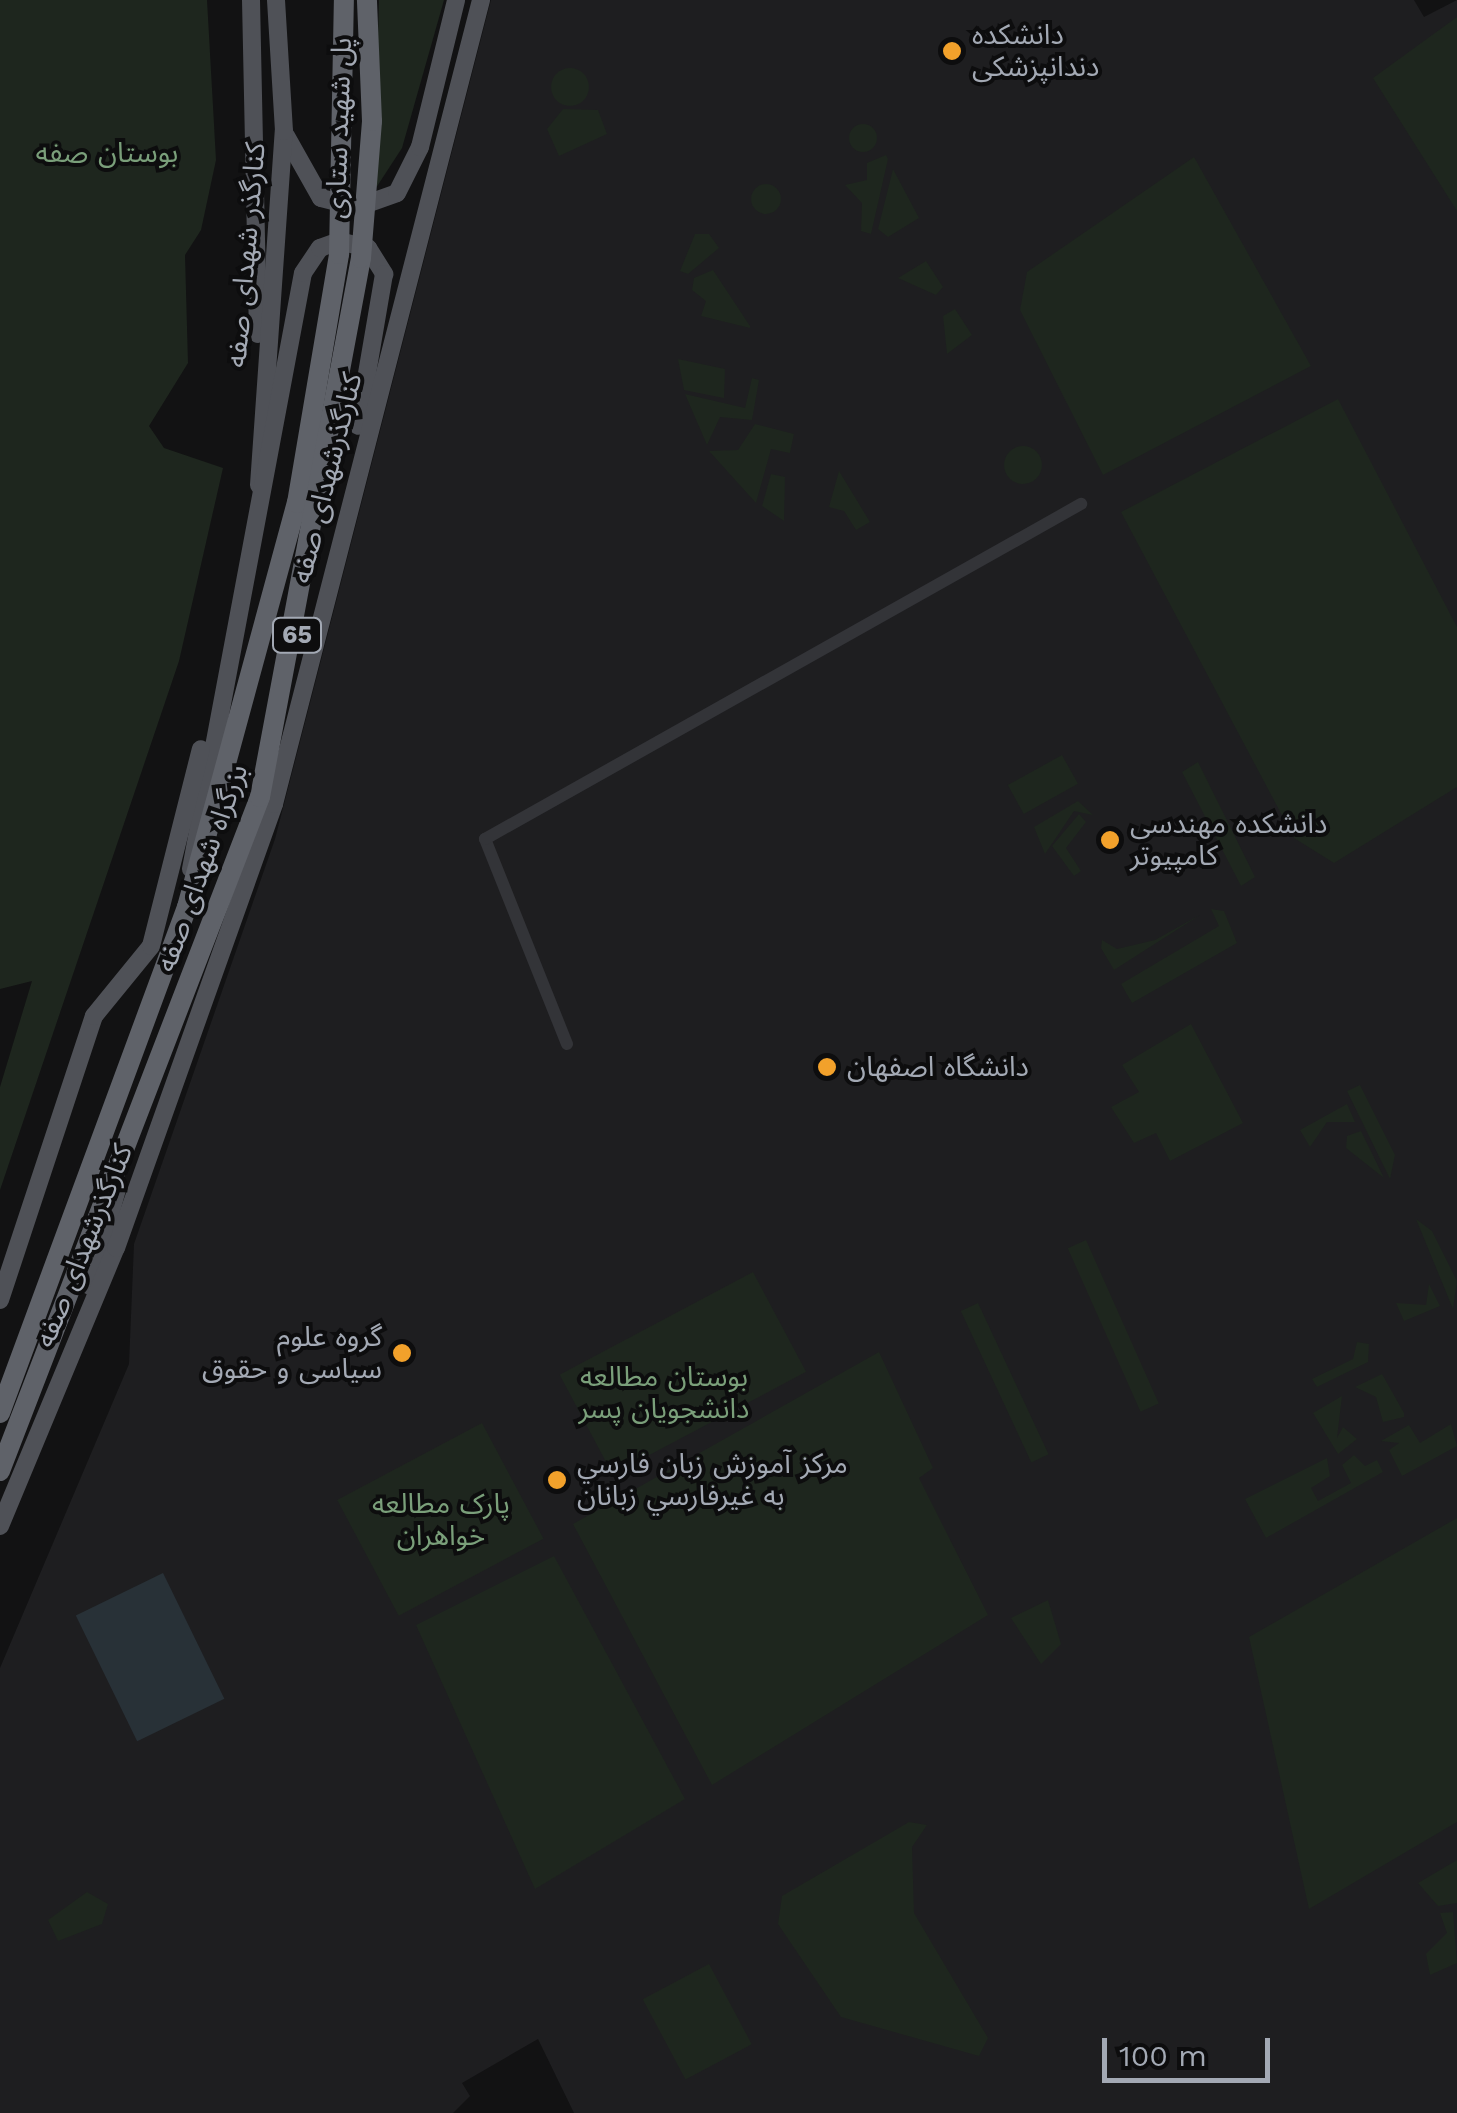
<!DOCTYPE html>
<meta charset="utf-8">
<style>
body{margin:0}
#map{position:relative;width:1457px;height:2113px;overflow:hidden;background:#121213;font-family:"Work Sans","Noto Sans Arabic",sans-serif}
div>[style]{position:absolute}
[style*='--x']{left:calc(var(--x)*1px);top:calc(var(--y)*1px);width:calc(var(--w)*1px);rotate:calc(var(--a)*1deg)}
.built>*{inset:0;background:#1e1e20}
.green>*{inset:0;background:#1e261e;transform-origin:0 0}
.round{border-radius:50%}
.water>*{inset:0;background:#283137;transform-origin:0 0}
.minor>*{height:12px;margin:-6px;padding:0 6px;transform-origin:6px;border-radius:6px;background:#333438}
.major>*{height:18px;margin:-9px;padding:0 9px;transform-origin:9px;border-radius:9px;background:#4f5157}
.highway>*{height:20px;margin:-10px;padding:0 10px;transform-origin:10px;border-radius:10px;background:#5f6269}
.highway-bridge>*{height:20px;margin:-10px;padding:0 10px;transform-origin:10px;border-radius:10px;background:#5f6269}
.dots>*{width:28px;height:28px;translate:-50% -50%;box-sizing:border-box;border:5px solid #0d0d0e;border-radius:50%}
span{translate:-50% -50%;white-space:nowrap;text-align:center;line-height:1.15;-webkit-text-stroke:8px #0d0d0e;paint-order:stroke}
.shield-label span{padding:2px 8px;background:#0d0d0e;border:2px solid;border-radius:8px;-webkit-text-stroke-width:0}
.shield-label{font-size:25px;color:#a3a9b4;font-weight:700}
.poi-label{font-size:28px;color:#a3a9b4}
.left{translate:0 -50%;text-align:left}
.right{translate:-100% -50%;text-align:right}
.street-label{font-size:28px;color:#a3a9b4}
.park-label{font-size:28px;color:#7a9f7a}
.scale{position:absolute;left:1102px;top:2038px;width:168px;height:45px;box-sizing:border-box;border:5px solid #a3a9b4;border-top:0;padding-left:12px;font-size:30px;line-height:35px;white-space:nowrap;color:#a3a9b4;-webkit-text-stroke:8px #0d0d0e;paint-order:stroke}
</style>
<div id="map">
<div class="built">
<i style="clip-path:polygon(491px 0,1414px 0,1424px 17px,1457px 0,1457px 2113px,574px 2113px,538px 2039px,462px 2083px,470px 2096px,453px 2113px,0 2113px,0 1668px,129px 1364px,134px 1244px,275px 839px)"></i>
</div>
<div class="green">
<i style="clip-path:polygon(0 0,207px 0,216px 160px,201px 230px,185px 255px,188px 363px,149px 426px,164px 448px,223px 468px,179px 661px,0 1190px,0 1087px,32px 981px,0 989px)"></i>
<i style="clip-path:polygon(379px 0,444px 0,402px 148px,374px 191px)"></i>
<i style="clip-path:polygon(1457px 17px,1457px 211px,1373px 78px)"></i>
<i class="round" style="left:551px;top:68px;width:38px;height:38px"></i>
<i style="clip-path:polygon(563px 109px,598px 110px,607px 134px,559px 156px,547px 129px)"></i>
<i class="round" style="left:849px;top:124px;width:28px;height:28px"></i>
<i style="clip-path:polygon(886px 155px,888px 159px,871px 234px,861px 231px,862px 203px,845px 185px,867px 180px,867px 163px)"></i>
<i style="clip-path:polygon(1194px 157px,1311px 366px,1103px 475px,1020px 310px,1027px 272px)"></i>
<i style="clip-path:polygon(893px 169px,919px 218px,888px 237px,878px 229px)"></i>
<i class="round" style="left:751px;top:184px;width:30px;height:30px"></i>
<i style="clip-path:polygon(695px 234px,709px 234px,719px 248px,688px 274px,680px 271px)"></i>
<i style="clip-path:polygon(926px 261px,943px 287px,936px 295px,898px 278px)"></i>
<i style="clip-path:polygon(713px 270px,750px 326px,750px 328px,701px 316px,706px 301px,692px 290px,694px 278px)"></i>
<i style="clip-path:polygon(955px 309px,972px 335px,947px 354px,943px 316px)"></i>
<i style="clip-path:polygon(678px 359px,725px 369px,724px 398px,684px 390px)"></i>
<i style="clip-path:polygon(752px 378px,759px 380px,752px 420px,720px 417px,707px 445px,685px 394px,745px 408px)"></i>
<i style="clip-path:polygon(1338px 399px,1457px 627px,1457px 787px,1334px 863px,1294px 838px,1121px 512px)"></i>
<i style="clip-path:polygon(755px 424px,794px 434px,790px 453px,771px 449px,756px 503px,709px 451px,738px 450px)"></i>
<i class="round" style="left:1004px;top:446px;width:38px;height:38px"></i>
<i style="clip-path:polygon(839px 471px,870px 522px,856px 530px,844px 511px,829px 507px)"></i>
<i style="clip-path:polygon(771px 474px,785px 477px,784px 521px,762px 506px)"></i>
<i style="left:1062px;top:755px;width:33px;height:62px;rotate:61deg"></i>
<i style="clip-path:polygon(1198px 762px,1255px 877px,1241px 886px,1182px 772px)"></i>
<i style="clip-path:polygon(1078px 801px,1093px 815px,1074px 811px,1045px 854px,1034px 827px)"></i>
<i style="clip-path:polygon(1079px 814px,1086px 822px,1066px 848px,1081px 871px,1074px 876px,1052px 846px)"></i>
<i style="clip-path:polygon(1211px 909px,1224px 911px,1237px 943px,1132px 1003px,1121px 984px,1219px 926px)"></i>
<i style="clip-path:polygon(1200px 915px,1114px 970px,1101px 948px,1102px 940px,1117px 949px,1155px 940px)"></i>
<i style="clip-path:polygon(1191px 1024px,1243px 1123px,1170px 1161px,1156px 1133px,1134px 1143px,1111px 1107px,1139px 1092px,1122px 1065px)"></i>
<i style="clip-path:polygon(1360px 1085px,1395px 1155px,1390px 1179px,1347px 1091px)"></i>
<i style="clip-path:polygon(1347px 1104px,1355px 1122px,1327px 1122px,1310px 1147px,1300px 1130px)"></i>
<i style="clip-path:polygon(1361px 1131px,1384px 1178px,1346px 1148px,1347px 1136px)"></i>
<i style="clip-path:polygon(1416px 1219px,1432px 1231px,1457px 1281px,1453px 1309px)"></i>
<i style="left:1086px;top:1240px;width:179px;height:20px;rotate:66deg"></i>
<i style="left:753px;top:1272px;width:113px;height:219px;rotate:62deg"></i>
<i style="clip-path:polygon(1429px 1284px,1440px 1306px,1404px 1321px,1396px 1303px,1426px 1305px)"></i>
<i style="left:978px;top:1303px;width:167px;height:19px;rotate:65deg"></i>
<i style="clip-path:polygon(1357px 1342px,1369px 1344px,1368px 1362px,1317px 1387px,1312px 1379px,1353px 1359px)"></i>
<i style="clip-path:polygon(879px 1352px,933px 1468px,919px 1478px,988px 1615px,712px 1785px,573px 1524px)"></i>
<i style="clip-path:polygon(1382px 1374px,1404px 1413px,1404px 1417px,1383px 1422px,1376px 1397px,1355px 1387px)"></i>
<i style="clip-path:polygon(1342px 1396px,1337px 1438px,1343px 1427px,1357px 1439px,1338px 1454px,1313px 1413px)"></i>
<i style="left:482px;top:1423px;width:131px;height:164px;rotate:62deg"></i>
<i style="clip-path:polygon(1451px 1424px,1457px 1446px,1402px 1476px,1389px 1450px,1399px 1443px,1381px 1441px,1409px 1425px,1420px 1443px)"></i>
<i style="clip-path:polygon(1354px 1455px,1365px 1466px,1377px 1460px,1383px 1472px,1266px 1538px,1245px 1499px,1327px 1458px,1330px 1476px,1311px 1488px,1318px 1501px,1351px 1483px,1342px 1465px)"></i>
<i style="clip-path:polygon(1457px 1518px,1457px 1822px,1309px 1909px,1249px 1637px)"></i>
<i style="clip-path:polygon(554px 1556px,685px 1799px,535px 1889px,416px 1625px)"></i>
<i style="clip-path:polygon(1048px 1600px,1061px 1644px,1041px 1664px,1011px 1618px)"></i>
<i style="clip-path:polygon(909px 1822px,927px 1825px,912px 1847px,914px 1913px,988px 2038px,979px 2056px,841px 2017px,778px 1924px,782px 1896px)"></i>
<i style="clip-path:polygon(1457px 1860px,1457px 1903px,1438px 1906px,1418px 1883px)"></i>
<i style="clip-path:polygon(87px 1892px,108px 1904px,102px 1924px,58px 1941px,48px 1920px)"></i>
<i style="clip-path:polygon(1453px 1912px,1457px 1963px,1430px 1975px,1426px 1954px,1447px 1933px,1440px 1913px)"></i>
<i style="left:709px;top:1964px;width:91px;height:75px;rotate:62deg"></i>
</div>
<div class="water">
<i style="left:163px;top:1573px;width:140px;height:97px;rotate:64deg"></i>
</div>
<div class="minor">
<i style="--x:567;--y:1044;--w:221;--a:-111.8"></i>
<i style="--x:485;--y:839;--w:684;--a:-29.34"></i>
</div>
<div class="major">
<i style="--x:251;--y:0;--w:334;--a:88.8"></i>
<i style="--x:286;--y:136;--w:71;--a:60.6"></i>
<i style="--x:321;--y:198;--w:38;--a:14"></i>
<i style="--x:358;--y:207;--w:41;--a:-19.7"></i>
<i style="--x:397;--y:193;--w:51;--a:-63.4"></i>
<i style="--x:420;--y:147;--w:151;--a:-76.2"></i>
<i style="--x:259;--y:485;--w:355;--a:-86"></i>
<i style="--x:284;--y:131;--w:131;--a:-93.5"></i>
<i style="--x:191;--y:869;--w:606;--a:-79.36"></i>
<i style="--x:303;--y:273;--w:30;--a:-56"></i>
<i style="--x:320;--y:248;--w:20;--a:-20"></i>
<i style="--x:339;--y:241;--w:30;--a:14"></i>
<i style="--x:368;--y:248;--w:31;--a:58"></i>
<i style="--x:384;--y:274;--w:154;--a:99.7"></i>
<i style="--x:90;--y:1286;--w:104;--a:-74.4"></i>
<i style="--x:0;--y:1300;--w:299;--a:-71.7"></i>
<i style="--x:94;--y:1016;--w:90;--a:-50.8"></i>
<i style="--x:151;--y:946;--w:203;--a:-75.8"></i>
<i style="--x:0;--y:1526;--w:301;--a:-67.4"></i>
<i style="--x:116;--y:1248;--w:471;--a:-70.4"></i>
<i style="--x:274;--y:804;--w:830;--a:-75.56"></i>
</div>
<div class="highway">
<i style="--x:0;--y:1413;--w:539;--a:-69.72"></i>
<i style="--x:187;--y:907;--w:419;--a:-74.8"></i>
<i style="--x:297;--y:503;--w:253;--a:-80.4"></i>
<i style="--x:0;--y:1471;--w:722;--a:-68.91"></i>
<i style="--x:260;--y:797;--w:548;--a:-79.39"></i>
</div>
<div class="highway-bridge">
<i style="--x:339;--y:254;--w:254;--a:-88.9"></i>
<i style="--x:361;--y:258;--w:137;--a:-85.4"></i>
<i style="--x:372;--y:121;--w:121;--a:-92.4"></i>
</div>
<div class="dots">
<i style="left:952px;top:51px;background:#f2a12b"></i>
<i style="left:1110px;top:840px;background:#f2a12b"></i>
<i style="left:827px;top:1067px;background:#f2a12b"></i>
<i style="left:402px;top:1353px;background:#f2a12b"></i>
<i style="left:557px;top:1480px;background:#f2a12b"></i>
</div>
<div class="shield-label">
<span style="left:297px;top:635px">65</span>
</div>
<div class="poi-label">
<span class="left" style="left:972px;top:51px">دانشکده<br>دندانپزشکی</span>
<span class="left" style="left:1130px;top:840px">دانشکده مهندسی<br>کامپیوتر</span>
<span class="left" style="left:847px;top:1067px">دانشگاه اصفهان</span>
<span class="right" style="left:382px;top:1353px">گروه علوم<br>سیاسی و حقوق</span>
<span class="left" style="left:577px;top:1480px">مرکز آموزش زبان فارسي<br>به غيرفارسي زبانان</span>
</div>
<div class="street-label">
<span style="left:339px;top:128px;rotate:-88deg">پل شهید ستاری</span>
<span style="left:246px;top:255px;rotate:-85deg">کنارگذر شهدای صفه</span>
<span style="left:327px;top:478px;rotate:-76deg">کنارگذرشهدای صفه</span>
<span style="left:202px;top:868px;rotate:-70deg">بزرگراه شهدای صفه</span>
<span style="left:84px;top:1246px;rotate:-68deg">کنارگذرشهدای صفه</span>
</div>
<div class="park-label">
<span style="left:107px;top:153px">بوستان صفه</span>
<span style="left:664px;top:1393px">بوستان مطالعه<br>دانشجویان پسر</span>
<span style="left:441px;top:1520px">پارک مطالعه<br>خواهران</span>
</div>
<div class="scale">100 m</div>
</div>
